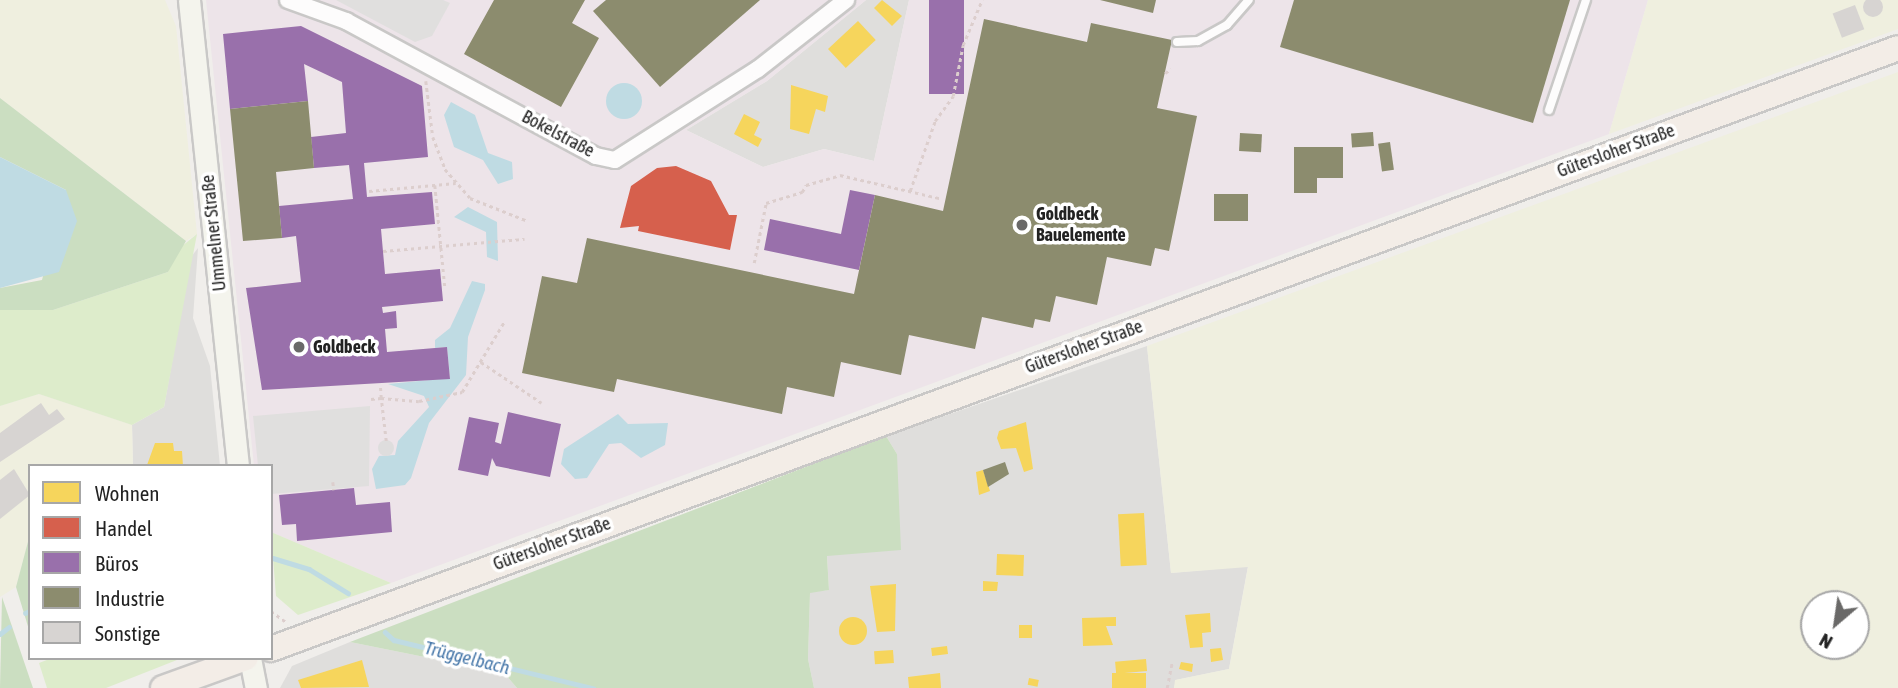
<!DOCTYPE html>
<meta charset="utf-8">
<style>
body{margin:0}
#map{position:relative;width:1898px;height:688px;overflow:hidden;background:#f0eeeb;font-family:"Asap Condensed",sans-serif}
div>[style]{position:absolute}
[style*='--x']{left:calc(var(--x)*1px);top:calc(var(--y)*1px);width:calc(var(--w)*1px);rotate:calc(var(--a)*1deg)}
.residential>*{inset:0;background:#dfdedc}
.industrial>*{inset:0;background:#ede4e9}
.farmland>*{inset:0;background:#efefdf}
.grass>*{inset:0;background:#ddeccb}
.forest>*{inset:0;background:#cbdec1}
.parking>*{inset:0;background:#e0dfde}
.water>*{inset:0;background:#bfdbe3}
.round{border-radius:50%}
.pier>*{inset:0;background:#dedddd}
.homes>*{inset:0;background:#f6d55c;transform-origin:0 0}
.shops>*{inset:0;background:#d6604d}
.offices>*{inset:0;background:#9970ab;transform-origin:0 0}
.industry>*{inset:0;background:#8c8c6e;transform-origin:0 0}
.stream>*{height:4.5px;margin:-2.25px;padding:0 2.25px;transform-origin:2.25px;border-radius:2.25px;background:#bfdbe3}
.building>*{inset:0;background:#d7d4d2;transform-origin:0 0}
.path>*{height:2.5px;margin-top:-1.25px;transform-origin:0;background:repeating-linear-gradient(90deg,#dccecd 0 3.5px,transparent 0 7px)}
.roads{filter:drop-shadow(2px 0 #c9c8c7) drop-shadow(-2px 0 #c9c8c7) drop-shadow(0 2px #c9c8c7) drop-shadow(0 -2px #c9c8c7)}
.service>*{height:8px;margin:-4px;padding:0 4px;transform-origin:4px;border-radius:4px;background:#fdfcfc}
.minor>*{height:16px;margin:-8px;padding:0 8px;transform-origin:8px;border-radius:8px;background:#fdfcfc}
.secondary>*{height:21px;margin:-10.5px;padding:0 10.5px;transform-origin:10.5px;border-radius:10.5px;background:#f4f4ed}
.primary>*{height:24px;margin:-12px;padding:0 12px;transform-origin:12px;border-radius:12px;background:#f3ede7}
.dots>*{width:19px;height:19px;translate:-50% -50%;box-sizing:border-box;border:4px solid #fff;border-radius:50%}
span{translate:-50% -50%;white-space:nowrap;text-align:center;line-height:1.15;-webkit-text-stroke:7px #fff;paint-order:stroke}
.street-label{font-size:18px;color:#222}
.poi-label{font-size:18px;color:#222;font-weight:700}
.left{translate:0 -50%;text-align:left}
.water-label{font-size:19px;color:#4a7aab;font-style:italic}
.legend{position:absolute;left:28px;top:464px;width:245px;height:196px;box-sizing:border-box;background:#fff;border:2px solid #a7a7a7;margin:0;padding:9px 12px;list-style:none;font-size:21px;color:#222}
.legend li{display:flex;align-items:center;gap:14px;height:35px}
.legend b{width:35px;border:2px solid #a7a7a7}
.north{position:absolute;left:1800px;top:590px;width:70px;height:70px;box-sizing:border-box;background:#fff;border:2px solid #a7a7a7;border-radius:50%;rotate:209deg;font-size:19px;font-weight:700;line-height:28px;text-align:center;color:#222}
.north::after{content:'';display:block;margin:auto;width:24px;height:32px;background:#6a6968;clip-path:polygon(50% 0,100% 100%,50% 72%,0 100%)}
</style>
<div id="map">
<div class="residential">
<i style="clip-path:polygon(866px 0,909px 0,874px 161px,824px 149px,763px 167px,686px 130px,767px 81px)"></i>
<i style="clip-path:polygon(198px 248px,193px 318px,210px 366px,220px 466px,133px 466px,132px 425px,164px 407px,191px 257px)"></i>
<i style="clip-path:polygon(1147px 346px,1171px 573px,1248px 566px,1229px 669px,1176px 680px,1174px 688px,814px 688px,808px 659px,810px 592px,829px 590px,827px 555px,897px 454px,886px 436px)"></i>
<i style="clip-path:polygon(350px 642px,504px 673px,517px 688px,280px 688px,292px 666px)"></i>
</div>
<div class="industrial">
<i style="clip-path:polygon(206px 0,866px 0,767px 81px,686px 130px,763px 167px,824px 149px,874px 161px,909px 0,1648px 0,1609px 134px,391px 583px,271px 532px,271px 466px,254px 466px)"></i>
</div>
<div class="farmland">
<i style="clip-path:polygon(0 0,165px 0,176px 26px,197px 234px,186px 241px,0 98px)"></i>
<i style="clip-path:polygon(1648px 0,1898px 0,1898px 29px,1609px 134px)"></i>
<i style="clip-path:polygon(evenodd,1898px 72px,1898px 688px,1174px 688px,1175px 680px,1229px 669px,1248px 567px,1171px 573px,1147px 346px,1898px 72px,1814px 604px,1856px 604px,1856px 646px,1814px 646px,1814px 604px)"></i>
<i style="clip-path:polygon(39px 394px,132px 425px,133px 466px,30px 466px,30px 534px,16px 587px,0 597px,0 406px)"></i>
</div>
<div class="grass">
<i style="clip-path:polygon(197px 234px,164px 407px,132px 425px,39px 394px,0 406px,0 310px,53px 310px,168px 272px,176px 251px)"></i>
<i style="clip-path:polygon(271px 532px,391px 583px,298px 615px,276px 596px)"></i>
<i style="clip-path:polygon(52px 658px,182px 658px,106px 688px,47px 688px,39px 663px)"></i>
</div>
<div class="forest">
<i style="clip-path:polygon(0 98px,186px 241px,168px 272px,53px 310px,0 310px,0 288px,42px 280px,66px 190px,0 157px)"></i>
<i style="clip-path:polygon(886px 436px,897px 454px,901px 550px,827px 556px,829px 590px,810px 593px,808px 659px,814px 688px,517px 688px,504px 673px,350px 642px)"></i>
<i style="clip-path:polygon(30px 534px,30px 633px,16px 587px)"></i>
<i style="clip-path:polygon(2px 597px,33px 688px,0 688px)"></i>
</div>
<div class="parking">
<i style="clip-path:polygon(336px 0,443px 0,450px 3px,432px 36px,415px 42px)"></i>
<i style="clip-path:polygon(370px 406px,369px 486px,271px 494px,271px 466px,258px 466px,253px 416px)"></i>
</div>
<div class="water">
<i class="round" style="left:606px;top:83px;width:36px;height:36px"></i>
<i style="clip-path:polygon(451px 102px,475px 115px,488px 153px,512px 162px,513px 179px,498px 184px,483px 160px,454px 147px,444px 115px)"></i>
<i style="clip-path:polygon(0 157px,66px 190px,77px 221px,59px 272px,0 288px)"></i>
<i style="clip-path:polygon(468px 207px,497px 222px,498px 261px,487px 257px,486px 232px,454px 217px)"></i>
<i style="clip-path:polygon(472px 281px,485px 284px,485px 290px,468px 337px,466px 375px,429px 423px,411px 478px,405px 485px,376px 489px,372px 469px,379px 456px,395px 455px,398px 441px,429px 407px,424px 396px,388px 384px,450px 378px,447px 347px,435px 348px,435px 340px,450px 328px)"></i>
<i style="clip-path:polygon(618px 414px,628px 424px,668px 423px,665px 445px,641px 458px,621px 443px,609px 444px,587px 478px,575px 479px,561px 464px,564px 449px)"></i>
</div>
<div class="pier">
<i class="round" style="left:378px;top:440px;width:16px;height:16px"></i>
</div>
<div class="homes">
<i style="clip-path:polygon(882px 0,902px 16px,892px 26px,874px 8px)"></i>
<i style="left:858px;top:21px;width:26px;height:41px;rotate:47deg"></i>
<i style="clip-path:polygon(791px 85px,828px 96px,825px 112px,816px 109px,809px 134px,790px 129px)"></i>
<i style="clip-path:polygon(744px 114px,760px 122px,754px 135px,762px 139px,758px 147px,734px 134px)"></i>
<i style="clip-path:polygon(1026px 422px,1033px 469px,1024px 472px,1016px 448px,1001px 449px,997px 438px,999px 431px)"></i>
<i style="clip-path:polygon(155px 443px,173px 443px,174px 451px,182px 451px,183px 466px,147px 465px)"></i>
<i style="clip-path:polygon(983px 470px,990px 491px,979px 495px,976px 472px)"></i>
<i style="left:1144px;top:513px;width:52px;height:26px;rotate:87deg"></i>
<i style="left:997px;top:554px;width:27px;height:21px;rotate:2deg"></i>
<i style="clip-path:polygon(983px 581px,998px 582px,997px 591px,983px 591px)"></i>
<i style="clip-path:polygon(896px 584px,895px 631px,877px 632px,870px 586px)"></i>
<i style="clip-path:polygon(1210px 613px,1211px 632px,1202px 633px,1203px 647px,1190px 648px,1185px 615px)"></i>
<i style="clip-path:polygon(1116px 617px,1116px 626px,1106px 626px,1113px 645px,1083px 646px,1082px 618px)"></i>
<i class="round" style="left:839px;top:617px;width:28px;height:28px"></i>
<i style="left:1019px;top:625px;width:13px;height:13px"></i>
<i style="left:947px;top:646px;width:8px;height:16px;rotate:83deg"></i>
<i style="clip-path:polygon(1221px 648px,1223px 660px,1211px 662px,1210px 649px)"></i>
<i style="left:893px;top:650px;width:13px;height:19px;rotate:86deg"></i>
<i style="left:1146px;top:659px;width:12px;height:31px;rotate:85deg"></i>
<i style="clip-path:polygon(362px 660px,369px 687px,301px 688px,298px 680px)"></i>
<i style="clip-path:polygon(1181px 662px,1193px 664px,1192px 672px,1179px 669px)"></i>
<i style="clip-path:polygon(940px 673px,941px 688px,909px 688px,908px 677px)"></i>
<i style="left:1146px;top:673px;width:15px;height:34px;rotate:90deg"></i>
<i style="left:1029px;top:678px;width:10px;height:7px;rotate:11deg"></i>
</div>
<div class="shops">
<i style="clip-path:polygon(676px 166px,711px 181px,729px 215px,737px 215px,730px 250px,638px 231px,639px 226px,620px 228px,631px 186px,657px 168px)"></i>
</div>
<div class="offices">
<i style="left:929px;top:0;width:35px;height:94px"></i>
<i style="clip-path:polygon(301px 26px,422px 86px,428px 157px,364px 163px,367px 197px,432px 192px,435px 224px,381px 229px,385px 274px,440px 269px,443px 301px,382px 307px,383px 313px,396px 311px,397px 328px,385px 329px,387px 352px,447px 347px,450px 379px,262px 390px,246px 288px,301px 282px,296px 236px,282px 238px,279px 206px,353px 199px,349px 165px,314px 168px,311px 137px,346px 133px,342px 82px,304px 64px,308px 101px,230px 109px,223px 34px)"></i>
<i style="clip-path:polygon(850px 190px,875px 195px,859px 270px,764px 250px,770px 219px,841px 234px)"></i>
<i style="clip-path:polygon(508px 412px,561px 424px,550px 477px,496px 466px,492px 458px,488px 476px,458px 470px,469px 417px,499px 423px,495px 442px,501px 444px)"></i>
<i style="clip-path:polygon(354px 488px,356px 505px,390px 502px,392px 532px,297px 541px,296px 524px,282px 525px,279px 495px)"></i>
</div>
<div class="industry">
<i style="clip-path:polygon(494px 0,585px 0,572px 23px,599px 38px,561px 107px,464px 54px)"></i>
<i style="clip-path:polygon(606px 0,760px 0,660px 87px,593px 11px)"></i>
<i style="clip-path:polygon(1100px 0,1156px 0,1153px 13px)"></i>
<i style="clip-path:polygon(1294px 0,1570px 0,1533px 123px,1280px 47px)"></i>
<i style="clip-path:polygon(984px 19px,1087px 42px,1091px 23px,1172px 40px,1157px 108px,1197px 116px,1169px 251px,1155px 248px,1151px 266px,1107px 257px,1097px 305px,1056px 296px,1050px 322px,1035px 319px,1033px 328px,982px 317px,975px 349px,909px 335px,901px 375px,841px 362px,834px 397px,787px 387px,782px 414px,617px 379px,614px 392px,522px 373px,542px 276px,577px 283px,587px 238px,854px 294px,875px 195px,943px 211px)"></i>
<i style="clip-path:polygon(308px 101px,314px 168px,276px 172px,282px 238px,243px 241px,230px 109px)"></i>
<i style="left:1373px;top:132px;width:14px;height:22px;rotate:86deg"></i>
<i style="left:1240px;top:133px;width:22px;height:18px;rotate:3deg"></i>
<i style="left:1390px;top:142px;width:28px;height:12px;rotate:82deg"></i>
<i style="clip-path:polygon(1294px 147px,1343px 147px,1343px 178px,1317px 178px,1317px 193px,1294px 193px)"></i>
<i style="left:1248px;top:194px;width:27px;height:34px;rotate:90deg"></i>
<i style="clip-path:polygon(1005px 462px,1009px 474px,988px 487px,983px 470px)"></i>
</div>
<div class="stream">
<i style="--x:273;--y:558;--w:38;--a:17"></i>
<i style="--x:309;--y:569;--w:46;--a:31.6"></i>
<i style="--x:25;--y:613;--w:5;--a:-22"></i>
<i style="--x:385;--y:632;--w:12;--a:42"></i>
<i style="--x:394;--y:640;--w:205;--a:13.6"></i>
<i style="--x:0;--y:634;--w:11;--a:-38"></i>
</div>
<div class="building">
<i class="round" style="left:1863px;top:-3px;width:20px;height:20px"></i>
<i style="left:1855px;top:5px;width:26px;height:24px;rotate:69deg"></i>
<i style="clip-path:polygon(41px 403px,49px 415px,57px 409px,65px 419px,0 462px,0 433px)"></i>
<i style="clip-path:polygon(14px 469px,30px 495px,0 519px,0 480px)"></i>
</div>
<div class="path">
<i style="--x:1165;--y:73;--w:7;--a:-34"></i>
<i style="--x:426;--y:81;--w:56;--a:82.9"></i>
<i style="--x:433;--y:137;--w:34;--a:69"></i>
<i style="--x:445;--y:169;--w:38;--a:49"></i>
<i style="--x:470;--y:198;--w:62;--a:21.6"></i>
<i style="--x:435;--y:185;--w:102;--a:84.4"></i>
<i style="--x:369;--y:191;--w:87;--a:-5.3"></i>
<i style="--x:910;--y:191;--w:74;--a:-70.3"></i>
<i style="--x:935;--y:121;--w:31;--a:-54"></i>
<i style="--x:953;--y:96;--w:52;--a:-78.9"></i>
<i style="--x:963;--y:45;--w:49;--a:-67.1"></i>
<i style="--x:383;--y:251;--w:142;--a:-4.9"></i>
<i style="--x:754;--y:263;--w:61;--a:-78.7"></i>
<i style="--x:766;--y:203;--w:38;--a:-17"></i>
<i style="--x:802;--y:192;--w:8;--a:-60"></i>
<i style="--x:806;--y:185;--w:35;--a:-16"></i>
<i style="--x:840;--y:175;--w:102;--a:13.1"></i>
<i style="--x:481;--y:362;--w:73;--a:33.9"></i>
<i style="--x:371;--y:399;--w:10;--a:-6"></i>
<i style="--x:381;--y:398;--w:13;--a:-94"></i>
<i style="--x:386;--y:441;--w:43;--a:-96.6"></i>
<i style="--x:381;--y:398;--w:38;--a:5"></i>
<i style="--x:419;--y:401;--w:44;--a:-11.8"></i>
<i style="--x:462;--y:392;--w:82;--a:-59"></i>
<i style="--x:333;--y:482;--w:8;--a:83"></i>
<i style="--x:271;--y:611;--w:19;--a:36"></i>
<i style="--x:1167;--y:688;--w:25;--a:-79"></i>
</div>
<div class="roads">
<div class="service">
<i style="--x:1177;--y:42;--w:21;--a:-3"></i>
<i style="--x:1198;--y:41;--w:33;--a:-29"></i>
<i style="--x:1227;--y:25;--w:33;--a:-49"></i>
<i style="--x:1549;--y:110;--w:116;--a:-71.4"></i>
</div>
<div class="minor">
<i style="--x:288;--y:0;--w:62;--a:19.9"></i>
<i style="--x:346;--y:21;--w:284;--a:28.4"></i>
<i style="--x:596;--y:156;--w:19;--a:12"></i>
<i style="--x:615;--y:160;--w:169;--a:-32.5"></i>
<i style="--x:758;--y:69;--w:112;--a:-38.1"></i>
</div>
<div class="secondary">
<i style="--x:189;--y:0;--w:469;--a:84"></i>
<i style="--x:250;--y:658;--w:31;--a:79"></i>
</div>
<div class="primary">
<i style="--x:271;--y:649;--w:1734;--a:-20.27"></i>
<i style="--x:163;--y:688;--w:88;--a:-19.9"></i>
</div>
</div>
<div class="dots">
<i style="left:1022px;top:225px;background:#6a6968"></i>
<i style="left:299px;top:347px;background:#6a6968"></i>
</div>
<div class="street-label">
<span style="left:558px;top:134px;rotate:28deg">Bokelstraße</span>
<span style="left:1616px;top:151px;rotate:-20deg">Gütersloher Straße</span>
<span style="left:214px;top:233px;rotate:-96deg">Ummelner Straße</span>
<span style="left:1084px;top:347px;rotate:-20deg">Gütersloher Straße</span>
<span style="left:552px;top:544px;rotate:-20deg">Gütersloher Straße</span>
</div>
<div class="poi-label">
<span class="left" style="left:1036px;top:225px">Goldbeck<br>Bauelemente</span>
<span class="left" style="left:313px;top:347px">Goldbeck</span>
</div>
<div class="water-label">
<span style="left:467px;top:658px;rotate:14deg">Trüggelbach</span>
</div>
<ul class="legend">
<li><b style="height:19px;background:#f6d55c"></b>Wohnen</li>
<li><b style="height:19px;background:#d6604d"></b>Handel</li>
<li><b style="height:19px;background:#9970ab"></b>Büros</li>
<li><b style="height:19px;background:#8c8c6e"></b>Industrie</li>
<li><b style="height:19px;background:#d7d4d2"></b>Sonstige</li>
</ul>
<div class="north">N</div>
</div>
